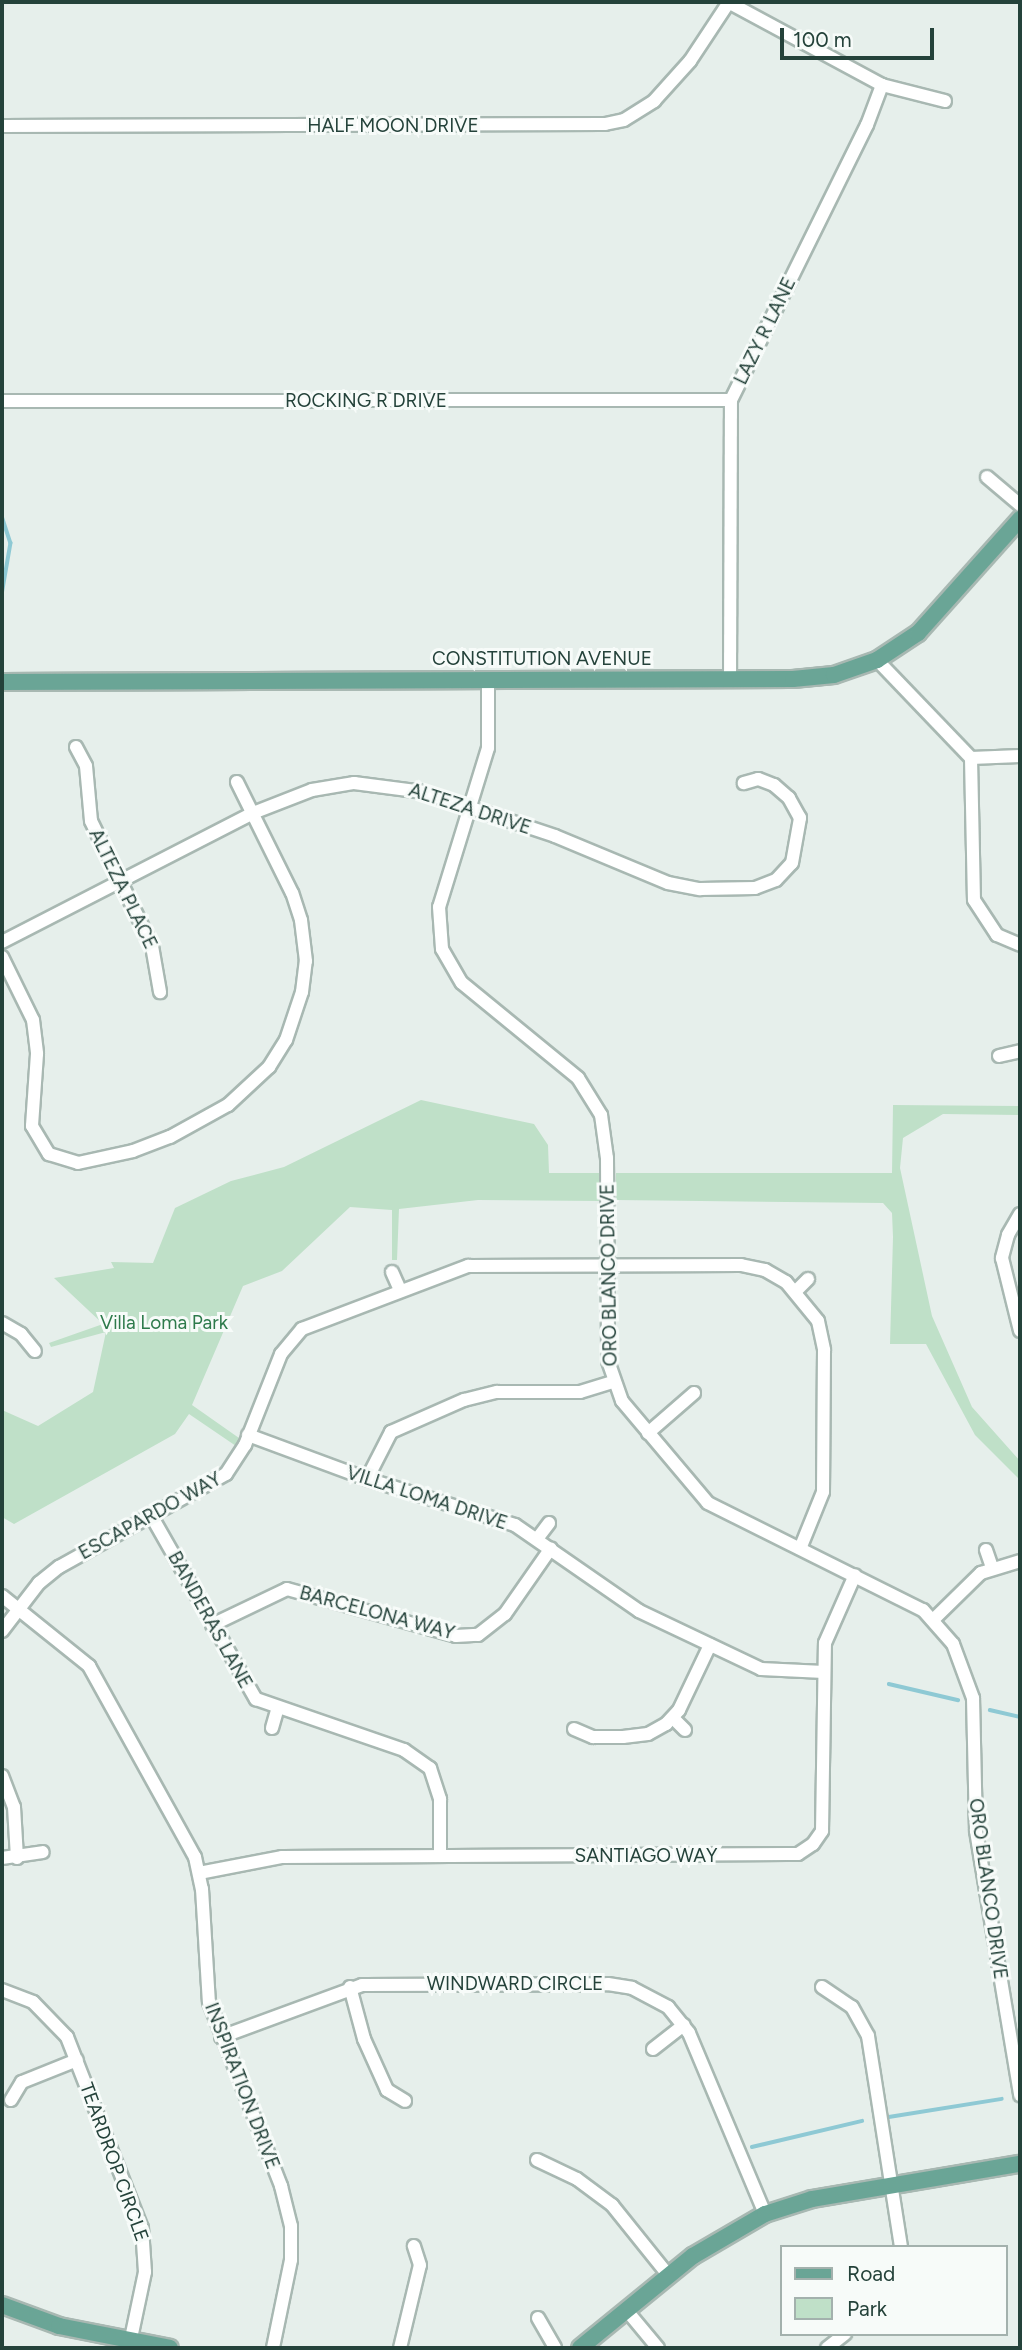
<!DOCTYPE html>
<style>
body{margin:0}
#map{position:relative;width:1022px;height:2350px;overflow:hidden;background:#e6efeb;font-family:Figtree,sans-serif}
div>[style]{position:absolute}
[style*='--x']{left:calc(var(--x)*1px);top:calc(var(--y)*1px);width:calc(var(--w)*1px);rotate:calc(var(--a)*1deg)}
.green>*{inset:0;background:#bfe0c8}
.stream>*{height:3.5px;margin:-1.75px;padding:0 1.75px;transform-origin:1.75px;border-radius:1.75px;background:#8ec9d4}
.roads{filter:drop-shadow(2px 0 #a8b8b2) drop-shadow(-2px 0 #a8b8b2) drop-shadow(0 2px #a8b8b2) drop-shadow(0 -2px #a8b8b2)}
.minor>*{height:12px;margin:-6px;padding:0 6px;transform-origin:6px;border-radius:6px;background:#fff}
.major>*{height:16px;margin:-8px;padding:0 8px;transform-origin:8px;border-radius:8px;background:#6aa596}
span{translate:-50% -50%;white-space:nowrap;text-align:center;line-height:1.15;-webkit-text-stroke:6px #f7fbf9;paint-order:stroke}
.street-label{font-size:19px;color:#24423a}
.park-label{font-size:19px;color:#2d7a4b}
.frame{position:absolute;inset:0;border:4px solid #24423a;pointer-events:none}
.legend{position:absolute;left:780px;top:2245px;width:228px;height:91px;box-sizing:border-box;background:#f7fbf9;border:2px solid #a3b1ad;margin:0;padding:9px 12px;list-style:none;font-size:21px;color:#24423a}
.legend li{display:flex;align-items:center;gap:14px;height:35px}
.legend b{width:35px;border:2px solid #a3b1ad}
.scale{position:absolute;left:780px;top:28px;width:154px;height:32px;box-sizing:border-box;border:4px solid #24423a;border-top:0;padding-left:9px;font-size:21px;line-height:24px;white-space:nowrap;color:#24423a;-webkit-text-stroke:5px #f7fbf9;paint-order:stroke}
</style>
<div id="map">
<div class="green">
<i style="clip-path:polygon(421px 1100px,534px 1124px,548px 1145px,549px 1173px,599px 1173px,599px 1201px,478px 1200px,399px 1209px,397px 1260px,392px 1260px,392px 1210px,350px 1207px,282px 1271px,243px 1286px,192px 1405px,239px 1438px,236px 1446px,189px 1414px,175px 1434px,14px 1524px,2px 1517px,2px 1410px,38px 1426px,93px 1392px,106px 1332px,51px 1347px,49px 1343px,103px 1324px,54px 1278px,114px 1268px,111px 1262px,153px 1263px,175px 1208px,231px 1181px,284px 1167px)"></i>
<i style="clip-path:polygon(893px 1105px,1020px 1106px,1020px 1115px,943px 1114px,903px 1138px,900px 1168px,932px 1316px,972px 1407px,1020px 1461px,1020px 1480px,975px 1435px,926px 1344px,890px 1344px,893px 1237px,892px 1213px,883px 1203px,616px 1200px,616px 1173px,892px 1173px)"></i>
</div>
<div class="stream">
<i style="--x:2;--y:516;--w:28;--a:72"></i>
<i style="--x:11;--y:543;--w:53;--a:99.8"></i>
<i style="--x:889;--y:1684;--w:71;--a:13.1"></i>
<i style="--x:990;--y:1710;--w:31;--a:13"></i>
<i style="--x:889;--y:2117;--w:114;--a:-9.1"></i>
<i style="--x:752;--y:2147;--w:113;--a:-13.3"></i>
</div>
<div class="roads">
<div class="minor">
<i style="--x:728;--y:2;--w:175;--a:28.3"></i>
<i style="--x:882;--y:85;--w:65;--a:14.3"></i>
<i style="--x:2;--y:126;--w:603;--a:-0.19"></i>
<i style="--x:605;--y:124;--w:19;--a:-12"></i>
<i style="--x:624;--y:120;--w:36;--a:-32"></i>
<i style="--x:654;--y:101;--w:54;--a:-48"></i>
<i style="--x:690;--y:61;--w:71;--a:-56.5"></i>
<i style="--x:2;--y:401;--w:729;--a:-0.08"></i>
<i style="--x:987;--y:477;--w:43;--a:40.3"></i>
<i style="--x:877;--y:660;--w:136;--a:46.2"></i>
<i style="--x:971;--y:758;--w:142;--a:88.8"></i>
<i style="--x:974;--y:900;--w:42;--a:56.7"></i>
<i style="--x:997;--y:935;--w:25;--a:23"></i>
<i style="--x:730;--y:679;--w:279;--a:-89.8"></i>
<i style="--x:731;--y:400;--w:307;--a:-63.7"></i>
<i style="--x:867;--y:125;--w:43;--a:-69.4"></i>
<i style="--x:488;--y:680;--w:68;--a:90"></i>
<i style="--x:488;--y:748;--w:166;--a:107.1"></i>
<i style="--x:439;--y:907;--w:42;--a:85.9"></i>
<i style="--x:442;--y:949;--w:39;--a:60"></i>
<i style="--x:462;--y:983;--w:150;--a:39.3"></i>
<i style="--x:578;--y:1078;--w:44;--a:58.1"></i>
<i style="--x:601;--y:1115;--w:43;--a:82.1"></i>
<i style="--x:607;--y:1158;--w:203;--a:89.7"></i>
<i style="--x:608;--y:1361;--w:42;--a:70.7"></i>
<i style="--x:622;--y:1401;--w:133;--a:49.9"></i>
<i style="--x:708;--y:1503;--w:240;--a:26.5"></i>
<i style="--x:923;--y:1610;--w:45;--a:48.6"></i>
<i style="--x:953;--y:1644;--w:58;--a:69.7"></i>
<i style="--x:973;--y:1698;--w:133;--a:88.7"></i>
<i style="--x:976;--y:1831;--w:268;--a:80.5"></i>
<i style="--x:76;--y:747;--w:21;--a:62"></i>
<i style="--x:86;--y:766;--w:55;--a:84.8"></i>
<i style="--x:91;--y:821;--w:139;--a:64"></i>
<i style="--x:152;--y:946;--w:47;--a:80.1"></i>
<i style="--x:971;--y:758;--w:49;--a:-2.3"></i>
<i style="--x:2;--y:942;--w:282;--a:-27.2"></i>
<i style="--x:253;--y:813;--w:63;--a:-21.3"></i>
<i style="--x:312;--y:790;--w:43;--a:-9.5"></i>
<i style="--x:354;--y:783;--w:70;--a:7.4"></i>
<i style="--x:423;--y:792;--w:139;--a:18.4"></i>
<i style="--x:555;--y:836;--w:122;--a:22.6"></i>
<i style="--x:668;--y:883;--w:33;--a:11"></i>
<i style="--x:700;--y:889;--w:55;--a:-1"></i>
<i style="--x:755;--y:888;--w:22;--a:-21"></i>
<i style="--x:776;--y:880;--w:23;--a:-47"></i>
<i style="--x:792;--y:863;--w:46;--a:-79.9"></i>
<i style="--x:800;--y:818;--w:23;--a:-119"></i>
<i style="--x:789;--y:798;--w:20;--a:-139"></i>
<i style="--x:774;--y:785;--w:17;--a:-159"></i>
<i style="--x:758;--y:779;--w:15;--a:164"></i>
<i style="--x:2;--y:957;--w:70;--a:63.8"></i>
<i style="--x:33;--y:1020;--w:34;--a:83"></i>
<i style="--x:37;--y:1054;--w:72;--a:94"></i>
<i style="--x:32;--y:1126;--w:33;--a:59"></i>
<i style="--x:49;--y:1154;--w:30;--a:17"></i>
<i style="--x:78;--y:1163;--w:56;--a:-12.3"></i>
<i style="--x:133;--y:1151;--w:40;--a:-21"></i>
<i style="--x:170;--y:1137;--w:66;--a:-28.9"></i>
<i style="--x:228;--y:1105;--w:56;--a:-42.8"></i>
<i style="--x:269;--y:1067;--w:32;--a:-58"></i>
<i style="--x:286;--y:1040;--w:51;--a:-71.6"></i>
<i style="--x:302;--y:992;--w:31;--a:-83"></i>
<i style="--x:306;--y:961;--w:41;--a:-97"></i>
<i style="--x:301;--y:920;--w:28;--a:-108"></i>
<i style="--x:292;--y:893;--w:124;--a:-116.4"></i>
<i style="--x:999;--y:1056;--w:22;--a:-13"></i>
<i style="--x:1020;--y:1214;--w:24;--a:120"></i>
<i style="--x:1008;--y:1235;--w:24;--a:105"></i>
<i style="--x:1002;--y:1258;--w:75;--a:76.1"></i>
<i style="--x:392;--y:1272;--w:20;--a:66"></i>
<i style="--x:796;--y:1291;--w:17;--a:-45"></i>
<i style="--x:2;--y:1323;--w:22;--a:30"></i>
<i style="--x:21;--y:1334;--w:22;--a:51"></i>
<i style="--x:648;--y:1433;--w:61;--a:-41"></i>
<i style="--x:248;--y:1435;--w:127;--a:20.3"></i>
<i style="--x:367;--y:1479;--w:155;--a:17.3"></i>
<i style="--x:515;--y:1525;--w:151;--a:34.7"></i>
<i style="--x:639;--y:1611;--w:135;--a:25.4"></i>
<i style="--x:761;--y:1669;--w:63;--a:2.7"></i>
<i style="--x:367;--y:1479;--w:53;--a:-62.9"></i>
<i style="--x:391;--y:1432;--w:80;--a:-23.7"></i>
<i style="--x:464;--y:1400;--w:34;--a:-14"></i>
<i style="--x:497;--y:1392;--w:83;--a:0"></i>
<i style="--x:580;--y:1392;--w:34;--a:-17"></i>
<i style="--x:152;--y:1517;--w:210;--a:60.3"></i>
<i style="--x:256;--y:1699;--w:157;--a:19"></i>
<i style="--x:404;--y:1750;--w:32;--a:35"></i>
<i style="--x:430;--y:1768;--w:33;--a:72"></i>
<i style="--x:440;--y:1799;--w:57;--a:90"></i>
<i style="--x:537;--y:1539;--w:20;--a:-53"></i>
<i style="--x:986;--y:1550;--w:18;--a:71"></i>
<i style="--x:2;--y:1596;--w:112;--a:38.8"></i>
<i style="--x:89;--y:1666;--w:218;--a:61"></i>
<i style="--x:195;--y:1857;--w:33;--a:78"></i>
<i style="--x:202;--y:1889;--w:113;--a:86.5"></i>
<i style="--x:209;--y:2002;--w:198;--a:68.6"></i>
<i style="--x:281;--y:2186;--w:41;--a:76"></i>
<i style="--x:291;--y:2226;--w:34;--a:90"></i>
<i style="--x:291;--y:2260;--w:90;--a:101.6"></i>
<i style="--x:934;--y:1619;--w:66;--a:-44.4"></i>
<i style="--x:981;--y:1573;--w:41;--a:-17.1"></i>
<i style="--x:212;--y:1625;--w:83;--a:-25.6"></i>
<i style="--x:287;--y:1589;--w:175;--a:15.5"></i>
<i style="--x:456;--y:1636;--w:22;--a:-3"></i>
<i style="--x:478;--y:1635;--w:34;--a:-38"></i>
<i style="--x:505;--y:1614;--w:80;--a:-55.1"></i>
<i style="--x:2;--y:1631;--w:61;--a:-52.4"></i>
<i style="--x:39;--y:1583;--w:26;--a:-39"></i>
<i style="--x:59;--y:1567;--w:191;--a:-29.1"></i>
<i style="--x:226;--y:1474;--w:35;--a:-57"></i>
<i style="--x:245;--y:1445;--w:98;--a:-68.4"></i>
<i style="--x:281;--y:1354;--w:33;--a:-50"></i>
<i style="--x:302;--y:1329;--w:178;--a:-20.8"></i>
<i style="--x:468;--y:1266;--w:273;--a:-0.2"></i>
<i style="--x:741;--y:1265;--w:25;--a:12"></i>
<i style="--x:765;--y:1270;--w:24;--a:30"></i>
<i style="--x:786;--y:1282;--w:50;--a:50.6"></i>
<i style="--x:818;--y:1321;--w:30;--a:78"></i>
<i style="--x:824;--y:1350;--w:142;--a:90.4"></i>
<i style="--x:823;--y:1492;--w:61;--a:112"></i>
<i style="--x:673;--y:1718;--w:17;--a:45"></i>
<i style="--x:272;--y:1728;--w:19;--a:-74"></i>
<i style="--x:574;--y:1729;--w:21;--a:23"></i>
<i style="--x:593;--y:1737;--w:30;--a:0"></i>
<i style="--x:623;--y:1737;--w:25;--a:-7"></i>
<i style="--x:648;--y:1734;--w:21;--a:-29"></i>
<i style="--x:666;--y:1724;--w:19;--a:-47"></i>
<i style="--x:679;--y:1710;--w:72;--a:-64.5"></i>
<i style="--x:2;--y:1776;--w:33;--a:69"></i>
<i style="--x:14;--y:1807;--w:51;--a:86.6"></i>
<i style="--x:2;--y:1858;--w:41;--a:-8.3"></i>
<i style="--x:199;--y:1873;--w:85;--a:-10.9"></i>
<i style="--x:282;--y:1857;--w:516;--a:-0.33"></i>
<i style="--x:798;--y:1854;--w:18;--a:-34"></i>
<i style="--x:813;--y:1844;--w:16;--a:-55"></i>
<i style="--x:822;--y:1831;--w:188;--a:-89.1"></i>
<i style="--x:825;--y:1643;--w:74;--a:-66.2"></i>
<i style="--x:350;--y:1987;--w:54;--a:74.9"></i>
<i style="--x:364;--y:2039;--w:56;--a:65.7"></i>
<i style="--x:387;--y:2090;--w:21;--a:31"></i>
<i style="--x:822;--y:1987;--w:36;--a:34"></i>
<i style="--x:852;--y:2007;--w:33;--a:61"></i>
<i style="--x:868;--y:2036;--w:214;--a:81.1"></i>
<i style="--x:2;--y:1990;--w:33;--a:21"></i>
<i style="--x:33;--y:2002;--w:49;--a:45.8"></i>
<i style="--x:67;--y:2037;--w:205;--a:68.6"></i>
<i style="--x:142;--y:2228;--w:44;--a:86.1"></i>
<i style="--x:145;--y:2272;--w:78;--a:101.9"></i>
<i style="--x:221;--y:2037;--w:150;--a:-20.2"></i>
<i style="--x:362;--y:1985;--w:246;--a:-0.2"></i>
<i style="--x:608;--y:1984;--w:24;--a:9"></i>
<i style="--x:632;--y:1988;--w:41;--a:27.8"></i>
<i style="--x:668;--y:2007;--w:33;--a:51"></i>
<i style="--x:689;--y:2033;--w:196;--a:67.2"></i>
<i style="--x:653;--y:2049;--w:39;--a:-38"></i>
<i style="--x:11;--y:2100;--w:21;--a:-59"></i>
<i style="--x:22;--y:2082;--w:59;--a:-21.8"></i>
<i style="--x:537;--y:2160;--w:44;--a:25.4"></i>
<i style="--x:577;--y:2179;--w:44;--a:36.6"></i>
<i style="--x:612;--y:2205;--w:91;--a:51.2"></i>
<i style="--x:628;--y:2312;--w:47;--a:50.2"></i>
<i style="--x:538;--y:2318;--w:34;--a:60"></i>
<i style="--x:400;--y:2348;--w:85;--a:-76.5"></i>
<i style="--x:420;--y:2265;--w:20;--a:-108"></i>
<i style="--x:827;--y:2348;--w:23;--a:-38"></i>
</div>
<div class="major">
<i style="--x:2;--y:682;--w:791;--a:-0.22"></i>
<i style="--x:793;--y:679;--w:41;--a:-5.6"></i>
<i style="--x:834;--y:675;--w:46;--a:-19.2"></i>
<i style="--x:877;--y:660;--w:49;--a:-33.4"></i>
<i style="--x:918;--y:633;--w:153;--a:-48.2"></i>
<i style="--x:2;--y:2305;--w:61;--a:20.2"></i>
<i style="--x:59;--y:2326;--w:113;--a:11.2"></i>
<i style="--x:580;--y:2348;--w:146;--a:-39.2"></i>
<i style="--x:693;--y:2256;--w:83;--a:-30.3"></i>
<i style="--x:765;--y:2214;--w:49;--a:-17.7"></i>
<i style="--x:812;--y:2199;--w:211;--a:-9.6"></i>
</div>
</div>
<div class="street-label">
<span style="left:393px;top:126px">HALF MOON DRIVE</span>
<span style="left:765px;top:331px;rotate:-64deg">LAZY R LANE</span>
<span style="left:366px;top:401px">ROCKING R DRIVE</span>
<span style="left:542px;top:659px">CONSTITUTION AVENUE</span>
<span style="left:470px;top:809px;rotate:18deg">ALTEZA DRIVE</span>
<span style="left:123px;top:889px;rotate:64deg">ALTEZA PLACE</span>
<span style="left:609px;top:1275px;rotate:-91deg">ORO BLANCO DRIVE</span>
<span style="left:427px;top:1498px;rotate:18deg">VILLA LOMA DRIVE</span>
<span style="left:150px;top:1516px;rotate:-29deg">ESCAPARDO WAY</span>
<span style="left:377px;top:1613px;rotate:15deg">BARCELONA WAY</span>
<span style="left:210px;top:1620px;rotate:61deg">BANDERAS LANE</span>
<span style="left:646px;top:1856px">SANTIAGO WAY</span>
<span style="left:988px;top:1889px;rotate:82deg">ORO BLANCO DRIVE</span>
<span style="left:515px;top:1984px">WINDWARD CIRCLE</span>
<span style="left:242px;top:2086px;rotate:69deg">INSPIRATION DRIVE</span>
<span style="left:114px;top:2162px;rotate:70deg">TEARDROP CIRCLE</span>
</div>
<div class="park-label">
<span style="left:164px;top:1323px">Villa Loma Park</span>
</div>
<div class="frame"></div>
<ul class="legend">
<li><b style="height:9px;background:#6aa596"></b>Road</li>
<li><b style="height:19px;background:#bfe0c8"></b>Park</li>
</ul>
<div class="scale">100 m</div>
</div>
